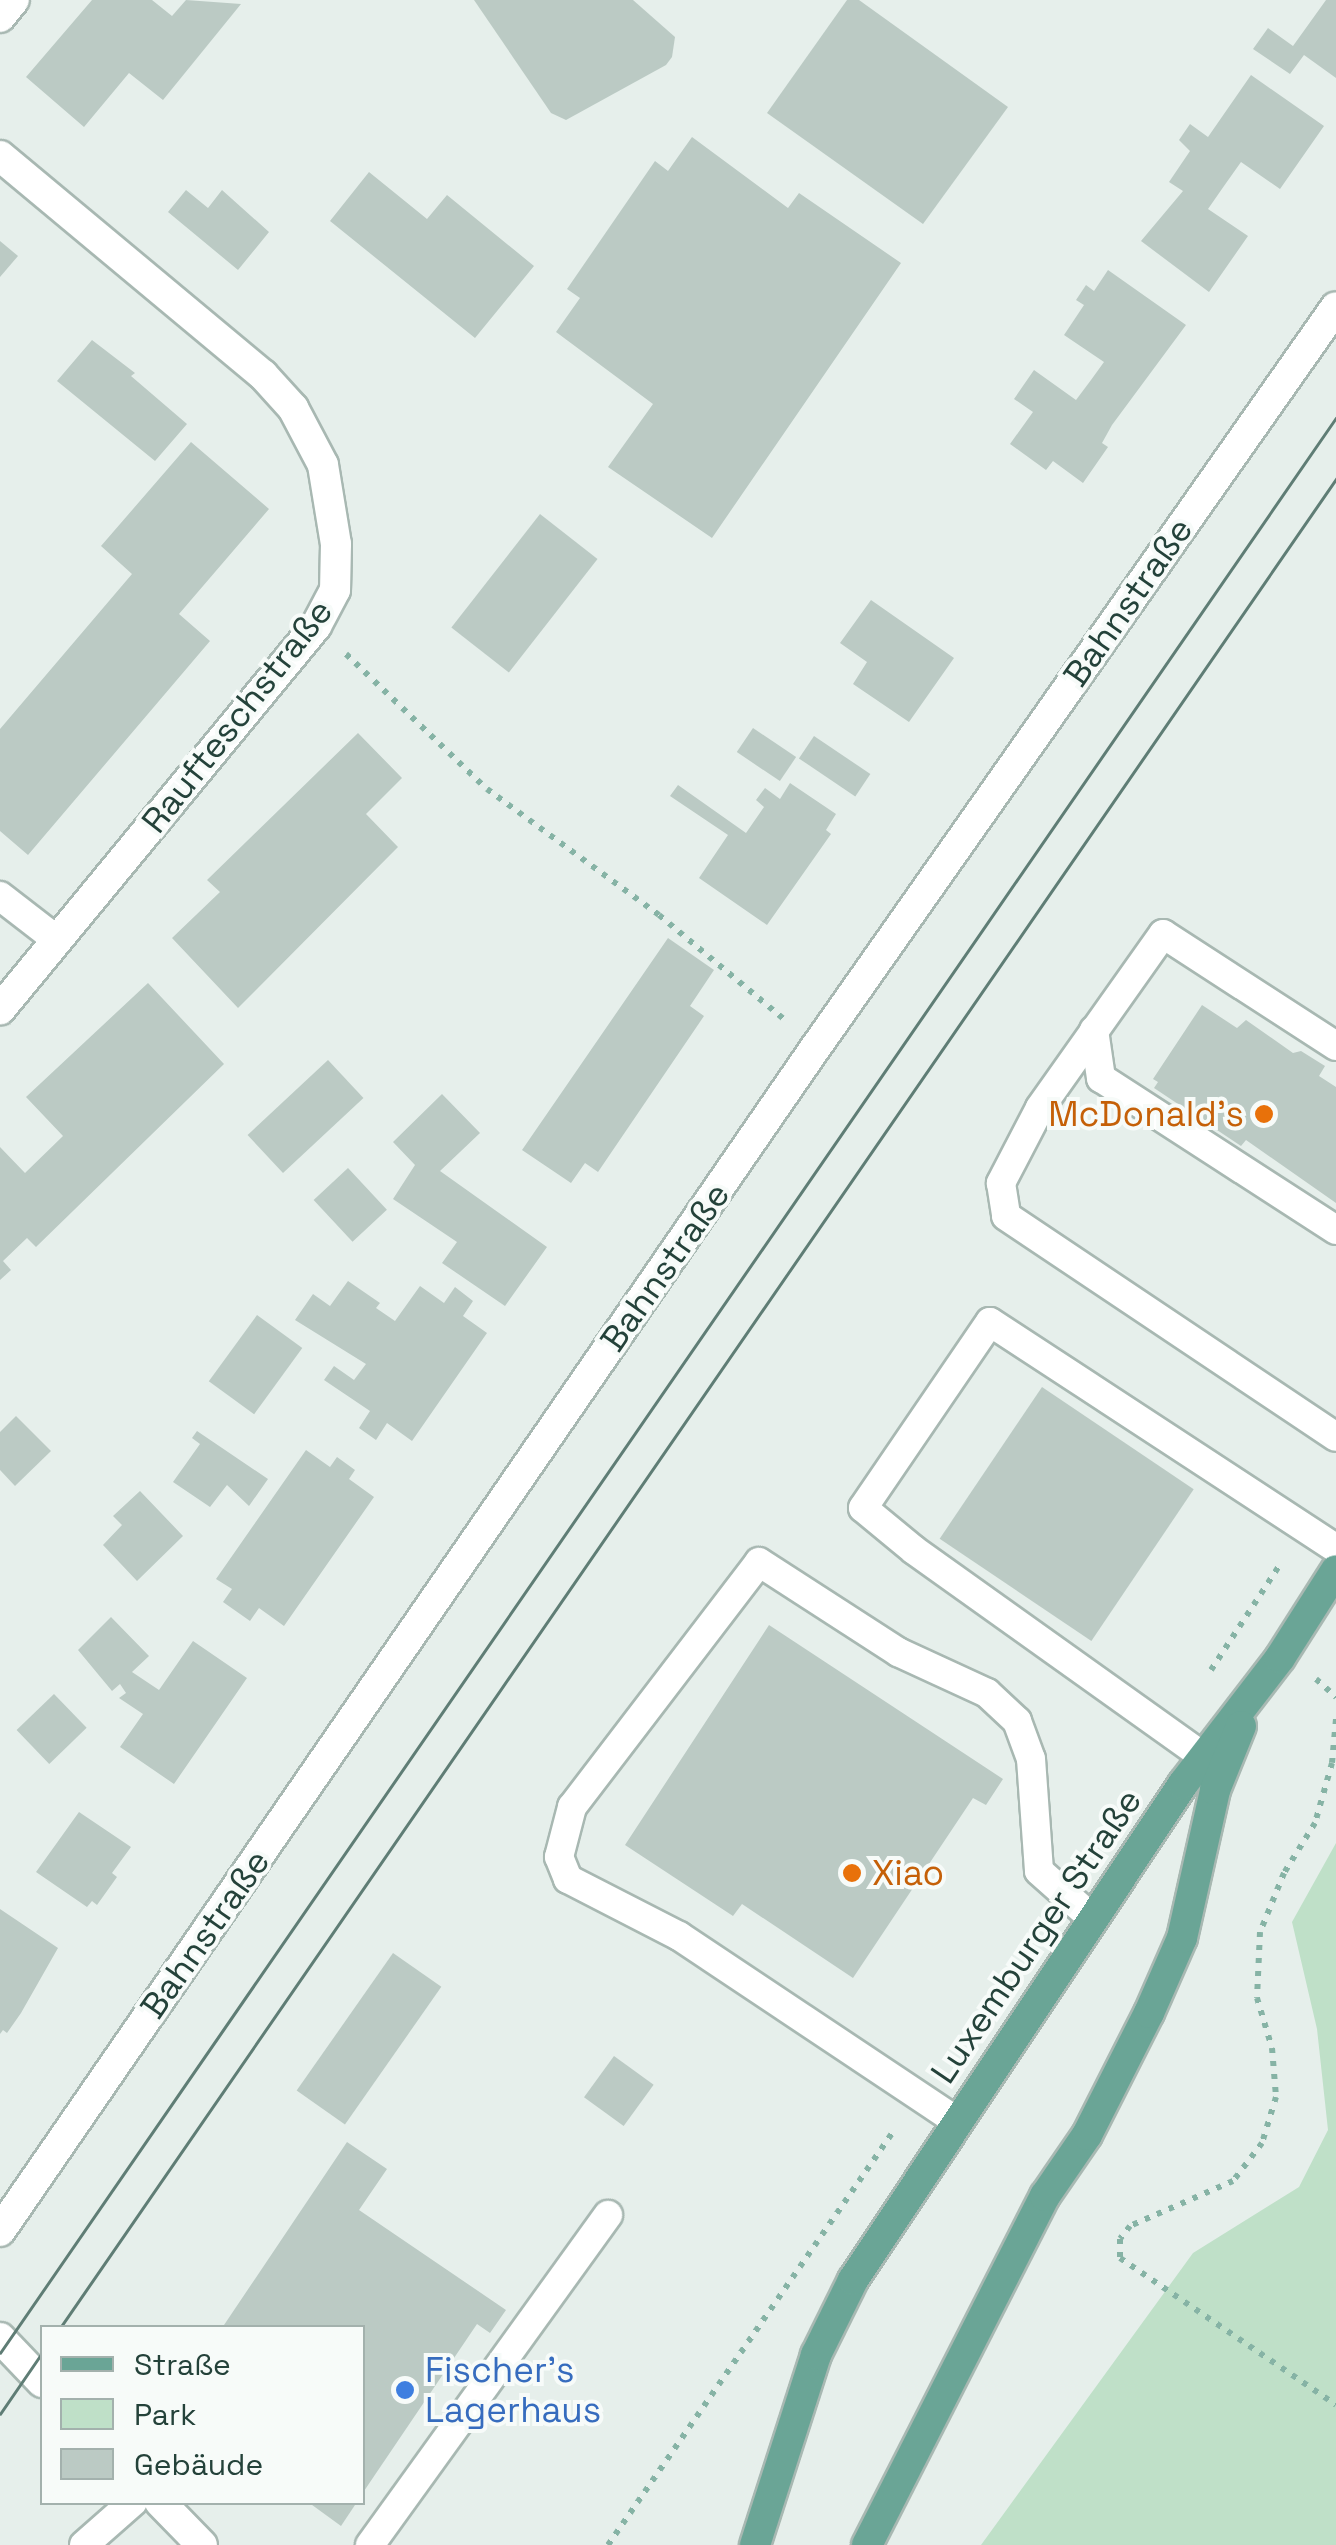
<!DOCTYPE html>
<meta charset="utf-8">
<style>
body{margin:0}
#map{position:relative;width:1336px;height:2545px;overflow:hidden;background:#e6efeb;font-family:"Space Grotesk",sans-serif}
div>[style]{position:absolute}
[style*='--x']{left:calc(var(--x)*1px);top:calc(var(--y)*1px);width:calc(var(--w)*1px);rotate:calc(var(--a)*1deg)}
.green>*{inset:0;background:#bfe0c8}
.building>*{inset:0;background:#bbcac4;transform-origin:0 0}
.path>*{height:6px;margin-top:-3px;transform-origin:0;background:repeating-linear-gradient(90deg,#86b3a5 0 5px,transparent 0 13px)}
.roads{filter:drop-shadow(2px 0 #a8b8b2) drop-shadow(-2px 0 #a8b8b2) drop-shadow(0 2px #a8b8b2) drop-shadow(0 -2px #a8b8b2)}
.service>*{height:28px;margin:-14px;padding:0 14px;transform-origin:14px;border-radius:14px;background:#fff}
.minor>*{height:30px;margin:-15px;padding:0 15px;transform-origin:15px;border-radius:15px;background:#fff}
.primary>*{height:30px;margin:-15px;padding:0 15px;transform-origin:15px;border-radius:15px;background:#6aa596}
.tram>*{height:2.5px;margin:-1.25px;padding:0 1.25px;transform-origin:1.25px;border-radius:1.25px;background:#5f7d75}
.dots>*{width:28px;height:28px;translate:-50% -50%;box-sizing:border-box;border:5px solid #f7fbf9;border-radius:50%}
span{translate:-50% -50%;white-space:nowrap;text-align:center;line-height:1.15;-webkit-text-stroke:8px #f7fbf9;paint-order:stroke}
.street-label{font-size:35px;color:#24423a}
.food-label{font-size:35px;color:#c56008}
.right{translate:-100% -50%;text-align:right}
.left{translate:0 -50%;text-align:left}
.shop-label{font-size:35px;color:#366cbe}
.legend{position:absolute;left:40px;top:2325px;width:325px;height:180px;box-sizing:border-box;background:#f7fbf9;border:2px solid #a3b1ad;margin:0;padding:12px 18px;list-style:none;font-size:30px;color:#24423a}
.legend li{display:flex;align-items:center;gap:20px;height:50px}
.legend b{width:50px;border:2px solid #a3b1ad}
</style>
<div id="map">
<div class="green">
<i style="clip-path:polygon(1336px 1843px,1336px 2545px,981px 2545px,1193px 2253px,1299px 2187px,1328px 2130px,1317px 2029px,1292px 1922px)"></i>
</div>
<div class="building">
<i style="clip-path:polygon(92px 0,152px 0,172px 16px,186px 0,241px 4px,163px 100px,129px 73px,84px 127px,26px 77px)"></i>
<i style="clip-path:polygon(474px 0,633px 0,675px 37px,672px 57px,666px 65px,566px 120px,551px 113px)"></i>
<i style="clip-path:polygon(847px 0,859px 0,1008px 107px,923px 224px,767px 113px)"></i>
<i style="clip-path:polygon(1326px 0,1336px 0,1336px 78px,1304px 55px,1290px 74px,1253px 49px,1268px 28px,1293px 46px)"></i>
<i style="clip-path:polygon(1251px 75px,1324px 126px,1280px 189px,1241px 162px,1224px 186px,1208px 209px,1248px 236px,1209px 292px,1141px 241px,1183px 191px,1169px 182px,1190px 151px,1179px 140px,1190px 124px,1208px 137px)"></i>
<i style="clip-path:polygon(692px 137px,788px 208px,799px 193px,901px 263px,712px 538px,608px 467px,653px 404px,556px 332px,580px 298px,567px 289px,655px 161px,668px 171px)"></i>
<i style="clip-path:polygon(369px 172px,427px 219px,447px 195px,534px 266px,475px 338px,330px 221px)"></i>
<i style="clip-path:polygon(186px 190px,208px 208px,222px 190px,269px 232px,238px 270px,168px 212px)"></i>
<i style="clip-path:polygon(0 241px,18px 256px,0 277px)"></i>
<i style="clip-path:polygon(1108px 270px,1186px 325px,1112px 425px,1102px 443px,1108px 447px,1083px 483px,1053px 461px,1046px 470px,1010px 444px,1033px 412px,1014px 399px,1034px 370px,1076px 400px,1091px 380px,1104px 362px,1064px 335px,1084px 305px,1076px 300px,1086px 285px,1094px 291px)"></i>
<i style="clip-path:polygon(92px 340px,135px 373px,131px 376px,187px 424px,155px 461px,57px 381px)"></i>
<i style="clip-path:polygon(191px 442px,269px 509px,179px 614px,210px 641px,28px 855px,0 831px,0 729px,132px 574px,101px 546px)"></i>
<i style="left:540px;top:514px;width:73px;height:144px;rotate:38deg"></i>
<i style="clip-path:polygon(871px 600px,954px 658px,909px 722px,853px 684px,867px 662px,840px 643px)"></i>
<i style="left:753px;top:728px;width:52px;height:29px;rotate:34deg"></i>
<i style="clip-path:polygon(358px 733px,402px 778px,366px 814px,398px 847px,238px 1008px,172px 938px,220px 892px,207px 880px)"></i>
<i style="left:814px;top:736px;width:68px;height:27px;rotate:34deg"></i>
<i style="clip-path:polygon(790px 783px,836px 814px,826px 830px,831px 834px,767px 925px,699px 878px,728px 835px,670px 796px,678px 785px,746px 833px,764px 807px,756px 800px,765px 788px,780px 799px)"></i>
<i style="clip-path:polygon(668px 938px,714px 970px,690px 1006px,704px 1016px,598px 1172px,585px 1163px,571px 1183px,522px 1150px)"></i>
<i style="clip-path:polygon(148px 983px,224px 1064px,36px 1247px,27px 1238px,3px 1261px,11px 1270px,0 1280px,0 1147px,25px 1173px,63px 1136px,26px 1097px)"></i>
<i style="clip-path:polygon(1202px 1005px,1237px 1028px,1246px 1020px,1293px 1053px,1301px 1051px,1325px 1066px,1319px 1076px,1336px 1087px,1336px 1203px,1246px 1140px,1241px 1146px,1154px 1088px,1158px 1082px,1153px 1079px)"></i>
<i style="left:328px;top:1060px;width:52px;height:110px;rotate:47deg"></i>
<i style="clip-path:polygon(442px 1094px,480px 1133px,440px 1171px,547px 1247px,505px 1306px,442px 1263px,457px 1242px,393px 1199px,415px 1165px,393px 1142px)"></i>
<i style="left:348px;top:1168px;width:57px;height:47px;rotate:47deg"></i>
<i style="clip-path:polygon(348px 1281px,380px 1303px,376px 1308px,395px 1321px,420px 1286px,444px 1303px,455px 1287px,473px 1301px,463px 1316px,487px 1333px,412px 1441px,387px 1423px,376px 1440px,359px 1428px,370px 1411px,324px 1380px,334px 1366px,354px 1380px,366px 1364px,295px 1320px,313px 1294px,330px 1306px)"></i>
<i style="left:257px;top:1315px;width:56px;height:82px;rotate:36deg"></i>
<i style="left:1042px;top:1387px;width:183px;height:183px;rotate:34deg"></i>
<i style="clip-path:polygon(16px 1416px,51px 1451px,15px 1486px,0 1470px,0 1432px)"></i>
<i style="clip-path:polygon(197px 1431px,268px 1479px,249px 1506px,227px 1485px,210px 1507px,173px 1482px,200px 1444px,192px 1438px)"></i>
<i style="clip-path:polygon(306px 1450px,330px 1467px,337px 1457px,355px 1470px,349px 1479px,374px 1497px,284px 1626px,259px 1608px,250px 1621px,223px 1602px,232px 1589px,216px 1579px)"></i>
<i style="clip-path:polygon(140px 1491px,183px 1536px,137px 1581px,103px 1545px,122px 1525px,113px 1516px)"></i>
<i style="clip-path:polygon(111px 1617px,149px 1656px,132px 1672px,159px 1690px,193px 1641px,247px 1678px,174px 1784px,120px 1747px,143px 1714px,119px 1698px,126px 1693px,120px 1684px,112px 1691px,78px 1650px)"></i>
<i style="clip-path:polygon(769px 1625px,1003px 1779px,986px 1805px,973px 1798px,853px 1978px,742px 1904px,733px 1916px,625px 1845px)"></i>
<i style="left:54px;top:1694px;width:47px;height:52px;rotate:46deg"></i>
<i style="clip-path:polygon(79px 1812px,131px 1847px,112px 1873px,117px 1877px,97px 1905px,92px 1901px,87px 1907px,36px 1872px)"></i>
<i style="clip-path:polygon(0 1909px,58px 1948px,21px 2013px,7px 2033px,3px 2030px,0 2034px)"></i>
<i style="left:393px;top:1953px;width:59px;height:168px;rotate:35deg"></i>
<i style="left:614px;top:2056px;width:49px;height:51px;rotate:36deg"></i>
<i style="clip-path:polygon(347px 2142px,387px 2169px,359px 2210px,506px 2310px,490px 2333px,477px 2324px,362px 2494px,362px 2328px,222px 2328px)"></i>
<i style="clip-path:polygon(308px 2502px,357px 2502px,341px 2526px)"></i>
</div>
<div class="path">
<i style="--x:346;--y:654;--w:195;--a:43.8"></i>
<i style="--x:487;--y:789;--w:213;--a:36.2"></i>
<i style="--x:659;--y:915;--w:164;--a:39.8"></i>
<i style="--x:1211;--y:1670;--w:128;--a:-56.8"></i>
<i style="--x:1316;--y:1679;--w:27;--a:42"></i>
<i style="--x:1336;--y:1719;--w:44;--a:95.2"></i>
<i style="--x:1332;--y:1763;--w:62;--a:105.8"></i>
<i style="--x:1315;--y:1823;--w:59;--a:121.8"></i>
<i style="--x:1284;--y:1873;--w:64;--a:112.1"></i>
<i style="--x:1260;--y:1932;--w:66;--a:92.6"></i>
<i style="--x:1257;--y:1998;--w:52;--a:73.3"></i>
<i style="--x:1272;--y:2048;--w:49;--a:85.3"></i>
<i style="--x:1276;--y:2097;--w:48;--a:106.9"></i>
<i style="--x:1262;--y:2143;--w:48;--a:127.3"></i>
<i style="--x:1233;--y:2181;--w:112;--a:156.4"></i>
<i style="--x:1130;--y:2226;--w:16;--a:128"></i>
<i style="--x:1120;--y:2239;--w:19;--a:90"></i>
<i style="--x:1120;--y:2258;--w:261;--a:34.2"></i>
<i style="--x:608;--y:2545;--w:505;--a:-55.4"></i>
</div>
<div class="roads">
<div class="service">
<i style="--x:0;--y:896;--w:72;--a:37.7"></i>
<i style="--x:1094;--y:1030;--w:49;--a:81.7"></i>
<i style="--x:1101;--y:1078;--w:280;--a:32.9"></i>
<i style="--x:1336;--y:1046;--w:206;--a:-147.1"></i>
<i style="--x:1163;--y:934;--w:213;--a:125.3"></i>
<i style="--x:1040;--y:1108;--w:85;--a:117.5"></i>
<i style="--x:1001;--y:1183;--w:33;--a:81"></i>
<i style="--x:1006;--y:1216;--w:397;--a:33.8"></i>
<i style="--x:1204;--y:1757;--w:356;--a:-144.5"></i>
<i style="--x:914;--y:1550;--w:66;--a:-140.5"></i>
<i style="--x:863;--y:1508;--w:225;--a:-55.7"></i>
<i style="--x:990;--y:1322;--w:413;--a:33.2"></i>
<i style="--x:958;--y:2122;--w:335;--a:-146.3"></i>
<i style="--x:679;--y:1936;--w:125;--a:-152.8"></i>
<i style="--x:568;--y:1879;--w:24;--a:-112"></i>
<i style="--x:559;--y:1857;--w:52;--a:-75.4"></i>
<i style="--x:572;--y:1807;--w:308;--a:-52.6"></i>
<i style="--x:759;--y:1562;--w:166;--a:32.9"></i>
<i style="--x:898;--y:1652;--w:98;--a:24.7"></i>
<i style="--x:987;--y:1693;--w:41;--a:43"></i>
<i style="--x:1017;--y:1721;--w:40;--a:69.8"></i>
<i style="--x:1031;--y:1759;--w:112;--a:85.9"></i>
<i style="--x:1039;--y:1871;--w:72;--a:41.6"></i>
<i style="--x:84;--y:2545;--w:65;--a:-41.3"></i>
<i style="--x:370;--y:2545;--w:407;--a:-54.2"></i>
</div>
<div class="minor">
<i style="--x:0;--y:17;--w:22;--a:-51"></i>
<i style="--x:0;--y:156;--w:342;--a:39.8"></i>
<i style="--x:263;--y:375;--w:45;--a:47.7"></i>
<i style="--x:293;--y:408;--w:64;--a:62.2"></i>
<i style="--x:323;--y:465;--w:80;--a:80.7"></i>
<i style="--x:336;--y:544;--w:46;--a:91.2"></i>
<i style="--x:335;--y:590;--w:41;--a:117.8"></i>
<i style="--x:316;--y:626;--w:497;--a:129.5"></i>
<i style="--x:0;--y:2231;--w:1438;--a:-55.43"></i>
<i style="--x:816;--y:1047;--w:904;--a:-54.9"></i>
<i style="--x:0;--y:2338;--w:61;--a:46.3"></i>
<i style="--x:160;--y:2502;--w:60;--a:45.7"></i>
</div>
<div class="primary">
<i style="--x:755;--y:2545;--w:200;--a:-72.2"></i>
<i style="--x:816;--y:2355;--w:84;--a:-63.7"></i>
<i style="--x:853;--y:2280;--w:596;--a:-56.36"></i>
<i style="--x:1183;--y:1784;--w:159;--a:-52.4"></i>
<i style="--x:1280;--y:1658;--w:104;--a:-57.5"></i>
<i style="--x:867;--y:2545;--w:392;--a:-63"></i>
<i style="--x:1045;--y:2196;--w:74;--a:-55.5"></i>
<i style="--x:1087;--y:2135;--w:137;--a:-63.1"></i>
<i style="--x:1149;--y:2013;--w:82;--a:-66.3"></i>
<i style="--x:1182;--y:1938;--w:152;--a:-77.4"></i>
<i style="--x:1215;--y:1790;--w:69;--a:-67.9"></i>
</div>
</div>
<div class="tram">
<i style="--x:60;--y:2328;--w:2247;--a:-55.39"></i>
<i style="--x:0;--y:2353;--w:2351;--a:-55.38"></i>
<i style="--x:0;--y:2414;--w:74;--a:-55.5"></i>
</div>
<div class="dots">
<i style="left:1264px;top:1114px;background:#e8710a"></i>
<i style="left:852px;top:1873px;background:#e8710a"></i>
<i style="left:405px;top:2390px;background:#3f7fe0"></i>
</div>
<div class="street-label">
<span style="left:1128px;top:602px;rotate:-55deg">Bahnstraße</span>
<span style="left:237px;top:716px;rotate:-52deg">Raufteschstraße</span>
<span style="left:665px;top:1267px;rotate:-55deg">Bahnstraße</span>
<span style="left:205px;top:1934px;rotate:-55deg">Bahnstraße</span>
<span style="left:1036px;top:1936px;rotate:-56deg">Luxemburger Straße</span>
</div>
<div class="food-label">
<span class="right" style="left:1244px;top:1114px">McDonald's</span>
<span class="left" style="left:872px;top:1873px">Xiao</span>
</div>
<div class="shop-label">
<span class="left" style="left:425px;top:2390px">Fischer’s<br>Lagerhaus</span>
</div>
<ul class="legend">
<li><b style="height:12px;background:#6aa596"></b>Straße</li>
<li><b style="height:28px;background:#bfe0c8"></b>Park</li>
<li><b style="height:28px;background:#bbcac4"></b>Gebäude</li>
</ul>
</div>
